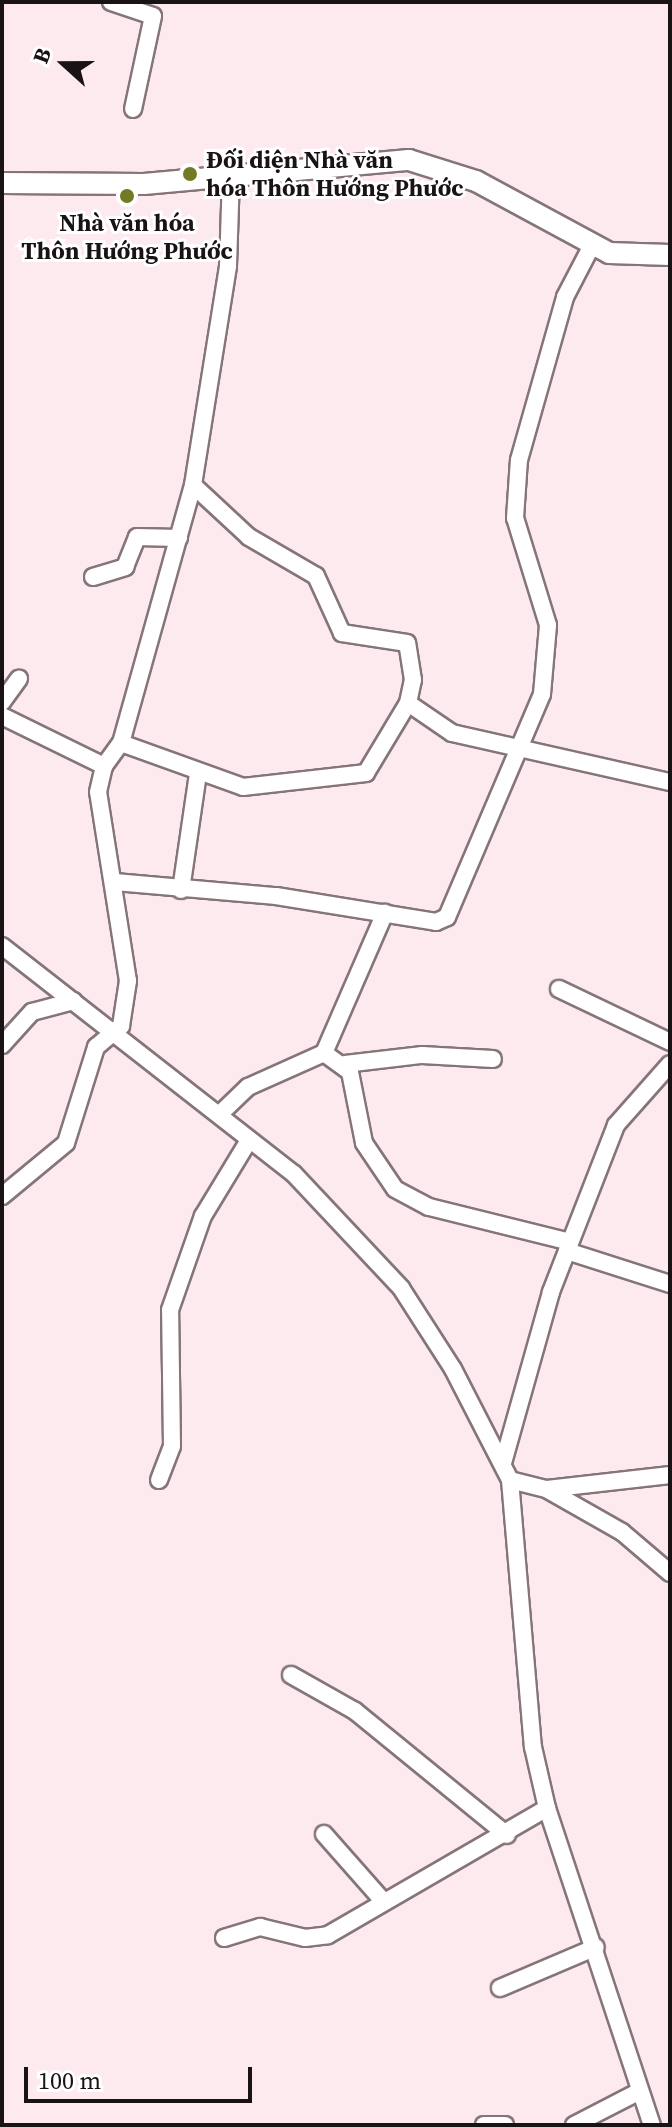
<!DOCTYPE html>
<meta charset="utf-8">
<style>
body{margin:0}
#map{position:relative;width:672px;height:2127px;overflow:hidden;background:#fceaef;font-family:"Source Serif 4",serif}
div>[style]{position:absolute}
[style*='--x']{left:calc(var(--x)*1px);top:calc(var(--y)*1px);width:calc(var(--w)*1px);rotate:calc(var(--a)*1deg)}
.roads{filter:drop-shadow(2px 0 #85757a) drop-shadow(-2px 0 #85757a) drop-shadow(0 2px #85757a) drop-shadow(0 -2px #85757a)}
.minor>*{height:16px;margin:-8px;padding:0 8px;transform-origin:8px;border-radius:8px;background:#fff}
.major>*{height:20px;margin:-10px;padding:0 10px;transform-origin:10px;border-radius:10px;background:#fff}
.dots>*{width:22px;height:22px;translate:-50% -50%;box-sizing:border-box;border:4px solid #fff;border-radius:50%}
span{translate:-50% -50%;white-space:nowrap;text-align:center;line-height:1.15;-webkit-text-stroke:6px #fff;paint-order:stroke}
.poi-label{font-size:24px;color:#191315;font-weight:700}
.left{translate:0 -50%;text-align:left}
.frame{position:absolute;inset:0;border:4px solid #191315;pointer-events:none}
.north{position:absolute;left:24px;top:24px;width:80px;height:80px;-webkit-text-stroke:6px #fff;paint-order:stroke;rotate:291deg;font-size:22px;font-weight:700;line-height:32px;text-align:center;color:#191315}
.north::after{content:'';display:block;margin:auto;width:28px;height:36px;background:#191315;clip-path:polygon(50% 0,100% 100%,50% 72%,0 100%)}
.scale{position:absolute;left:24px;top:2067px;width:228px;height:36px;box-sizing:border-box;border:4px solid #191315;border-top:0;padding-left:10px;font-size:24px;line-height:28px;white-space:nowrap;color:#191315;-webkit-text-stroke:6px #fff;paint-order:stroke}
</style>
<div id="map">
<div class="roads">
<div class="minor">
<i style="--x:111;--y:2;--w:44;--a:18.4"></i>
<i style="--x:153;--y:16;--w:95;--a:102.1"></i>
<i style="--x:93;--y:577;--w:34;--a:-17"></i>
<i style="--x:125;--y:567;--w:32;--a:-68"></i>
<i style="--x:137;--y:537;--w:42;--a:1.4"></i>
<i style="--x:2;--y:702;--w:29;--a:-54"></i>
<i style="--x:408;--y:703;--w:53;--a:34.3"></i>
<i style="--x:452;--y:733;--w:223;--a:12.7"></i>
<i style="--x:2;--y:716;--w:114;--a:26.1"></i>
<i style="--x:121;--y:743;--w:130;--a:19.8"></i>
<i style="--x:243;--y:787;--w:124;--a:-6.5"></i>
<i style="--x:366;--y:773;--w:82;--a:-59"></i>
<i style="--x:408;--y:703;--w:24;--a:-78"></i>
<i style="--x:413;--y:680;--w:37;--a:-99"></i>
<i style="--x:407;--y:643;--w:66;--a:-171.3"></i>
<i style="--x:342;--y:633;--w:63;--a:-114.5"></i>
<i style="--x:316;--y:576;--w:78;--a:-149.8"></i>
<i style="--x:249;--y:537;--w:76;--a:-137.1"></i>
<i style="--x:115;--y:882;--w:162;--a:5"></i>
<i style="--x:276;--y:896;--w:162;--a:9.2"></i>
<i style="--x:436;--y:922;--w:12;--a:-24"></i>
<i style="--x:447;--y:917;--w:242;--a:-66.9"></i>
<i style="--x:542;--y:694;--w:69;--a:-85"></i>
<i style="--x:548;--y:625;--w:112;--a:-107.1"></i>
<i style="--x:515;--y:518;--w:58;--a:-86.1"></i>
<i style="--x:519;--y:460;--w:169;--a:-74.2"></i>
<i style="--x:565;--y:297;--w:56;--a:-62.5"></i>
<i style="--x:181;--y:890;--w:117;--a:-81.7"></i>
<i style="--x:2;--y:946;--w:370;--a:38"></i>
<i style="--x:294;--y:1174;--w:156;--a:46.8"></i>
<i style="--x:401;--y:1288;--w:96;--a:57.3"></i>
<i style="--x:453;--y:1369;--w:125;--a:62.8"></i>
<i style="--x:510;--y:1480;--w:268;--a:85.1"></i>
<i style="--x:533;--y:1747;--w:63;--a:77.1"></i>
<i style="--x:547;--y:1808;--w:334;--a:71.7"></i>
<i style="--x:559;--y:989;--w:123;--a:25.5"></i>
<i style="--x:2;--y:1045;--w:45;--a:-47.7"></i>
<i style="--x:32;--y:1012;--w:43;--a:-14.7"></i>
<i style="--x:324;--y:1053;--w:32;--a:36"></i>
<i style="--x:350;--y:1072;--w:72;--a:78.8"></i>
<i style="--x:364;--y:1143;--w:55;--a:56"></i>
<i style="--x:395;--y:1189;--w:38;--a:28"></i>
<i style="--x:429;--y:1207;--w:145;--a:13.9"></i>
<i style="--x:345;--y:1064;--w:78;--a:-6.7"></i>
<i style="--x:422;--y:1055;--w:71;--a:3.2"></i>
<i style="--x:222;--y:1112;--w:36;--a:-44"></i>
<i style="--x:248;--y:1087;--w:83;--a:-24.1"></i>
<i style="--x:324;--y:1053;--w:153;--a:-66.5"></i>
<i style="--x:2;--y:1196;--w:83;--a:-39.6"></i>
<i style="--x:66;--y:1143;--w:101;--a:-72.6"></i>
<i style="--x:96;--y:1047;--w:33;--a:-40"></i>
<i style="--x:121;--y:1026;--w:46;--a:-81.2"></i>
<i style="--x:128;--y:981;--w:191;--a:-99"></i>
<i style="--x:98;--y:792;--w:27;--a:-77"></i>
<i style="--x:104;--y:766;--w:29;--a:-54"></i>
<i style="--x:121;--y:743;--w:268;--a:-74.4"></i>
<i style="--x:193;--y:485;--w:222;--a:-80.9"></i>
<i style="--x:228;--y:266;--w:91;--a:-88.1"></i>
<i style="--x:567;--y:1251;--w:108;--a:17.8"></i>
<i style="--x:503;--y:1463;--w:178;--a:-74.3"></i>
<i style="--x:551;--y:1292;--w:179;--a:-68.7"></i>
<i style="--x:616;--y:1125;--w:81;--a:-48.5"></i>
<i style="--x:159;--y:1480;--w:36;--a:-69"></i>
<i style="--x:172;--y:1446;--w:136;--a:-90.8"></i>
<i style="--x:170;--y:1310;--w:100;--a:-70.7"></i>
<i style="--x:203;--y:1216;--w:89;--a:-58.8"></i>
<i style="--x:510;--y:1480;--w:38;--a:14"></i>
<i style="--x:547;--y:1489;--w:124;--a:-6.5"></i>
<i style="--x:548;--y:1490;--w:85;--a:29.6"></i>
<i style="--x:622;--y:1532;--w:63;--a:40.5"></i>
<i style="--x:291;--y:1675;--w:73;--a:29.4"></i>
<i style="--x:355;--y:1711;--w:196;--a:39.2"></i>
<i style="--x:324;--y:1834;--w:89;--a:48.6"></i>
<i style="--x:224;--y:1938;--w:38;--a:-17"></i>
<i style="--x:260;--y:1927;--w:46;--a:13.7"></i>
<i style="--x:305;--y:1938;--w:23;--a:-7"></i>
<i style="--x:328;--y:1935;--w:253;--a:-30.1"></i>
<i style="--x:500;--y:1988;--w:104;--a:-23.1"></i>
<i style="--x:484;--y:2125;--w:21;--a:0"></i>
<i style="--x:574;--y:2125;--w:74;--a:-27.3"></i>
</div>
<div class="major">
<i style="--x:2;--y:183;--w:142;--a:0.4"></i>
<i style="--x:144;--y:184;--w:266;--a:-5.2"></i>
<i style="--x:409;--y:160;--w:70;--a:17.4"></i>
<i style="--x:476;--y:181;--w:151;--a:28.4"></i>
<i style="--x:609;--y:253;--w:61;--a:1.9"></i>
</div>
</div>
<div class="dots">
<i style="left:190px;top:174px;background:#727a24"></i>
<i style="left:127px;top:196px;background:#727a24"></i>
</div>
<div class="poi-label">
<span class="left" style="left:206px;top:174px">Đối diện Nhà văn<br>hóa Thôn Hướng Phước</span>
<span style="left:127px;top:237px">Nhà văn hóa<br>Thôn Hướng Phước</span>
</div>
<div class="frame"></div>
<div class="north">B</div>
<div class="scale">100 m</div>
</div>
